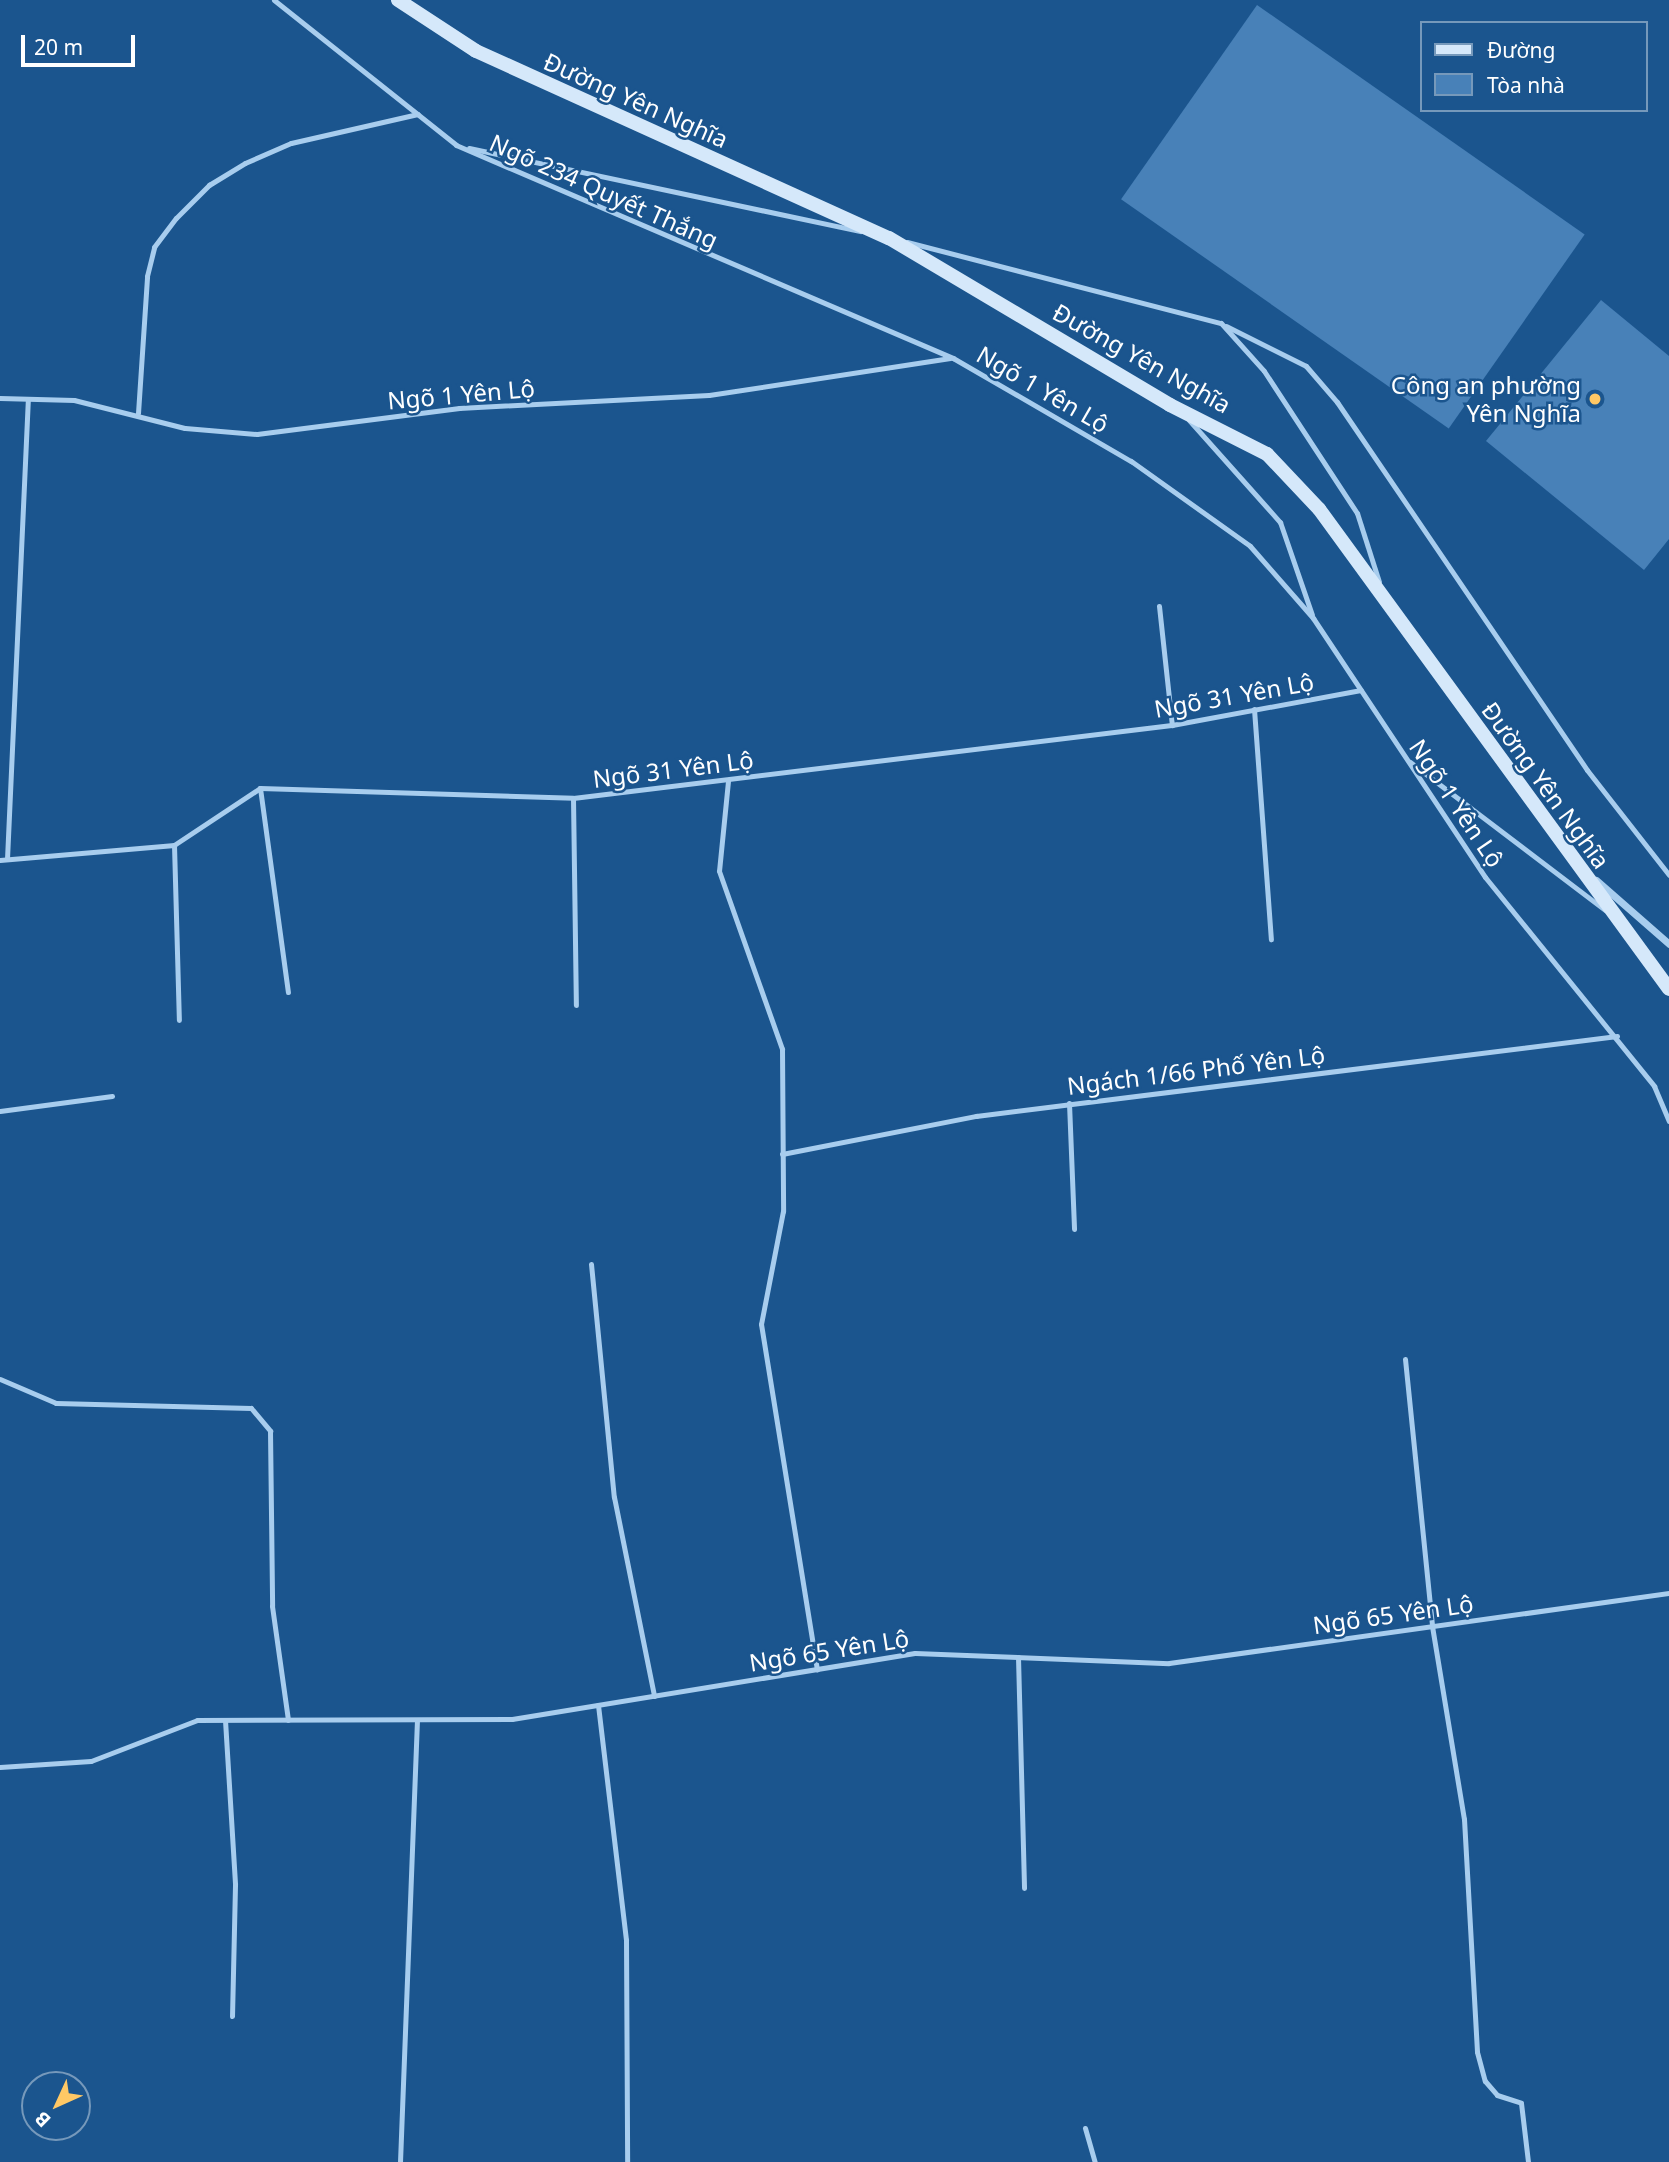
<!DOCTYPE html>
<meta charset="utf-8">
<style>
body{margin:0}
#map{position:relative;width:1669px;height:2162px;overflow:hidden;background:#1b558e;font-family:"Noto Sans",sans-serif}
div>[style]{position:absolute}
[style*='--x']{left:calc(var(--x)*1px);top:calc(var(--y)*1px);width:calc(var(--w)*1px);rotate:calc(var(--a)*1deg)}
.building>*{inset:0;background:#4881b8;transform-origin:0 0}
.service>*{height:5px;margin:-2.5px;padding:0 2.5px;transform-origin:2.5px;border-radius:2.5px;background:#a8cdee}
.minor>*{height:7px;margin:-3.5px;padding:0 3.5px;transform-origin:3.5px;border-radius:3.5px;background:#a8cdee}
.secondary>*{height:14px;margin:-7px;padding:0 7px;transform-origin:7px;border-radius:7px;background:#d5e8fa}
.dots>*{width:19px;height:19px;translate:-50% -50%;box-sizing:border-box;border:4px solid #1b558e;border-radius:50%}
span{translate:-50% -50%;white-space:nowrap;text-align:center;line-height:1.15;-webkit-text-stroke:5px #1b558e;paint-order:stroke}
.street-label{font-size:24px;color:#fff}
.poi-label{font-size:24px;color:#fff}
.right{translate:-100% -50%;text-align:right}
.legend{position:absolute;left:1420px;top:21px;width:228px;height:91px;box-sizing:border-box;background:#1b558e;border:2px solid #7699bb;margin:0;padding:9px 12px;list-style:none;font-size:21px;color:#fff}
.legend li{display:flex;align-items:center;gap:14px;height:35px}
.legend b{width:35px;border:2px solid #7699bb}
.north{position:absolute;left:21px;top:2071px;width:70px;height:70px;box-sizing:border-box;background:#1b558e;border:2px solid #7699bb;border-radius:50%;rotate:225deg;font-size:19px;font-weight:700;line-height:28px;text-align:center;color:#fff}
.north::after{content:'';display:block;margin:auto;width:24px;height:32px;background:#ffc865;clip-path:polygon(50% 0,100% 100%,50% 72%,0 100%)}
.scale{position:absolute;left:21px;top:35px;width:114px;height:32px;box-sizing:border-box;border:4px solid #fff;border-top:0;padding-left:9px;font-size:21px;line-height:24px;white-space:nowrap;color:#fff;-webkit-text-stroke:5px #1b558e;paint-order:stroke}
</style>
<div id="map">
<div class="building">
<div style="left:1257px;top:5px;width:400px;height:237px;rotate:35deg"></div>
<div style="clip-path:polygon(1601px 300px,1669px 356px,1669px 539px,1644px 570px,1486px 441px)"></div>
</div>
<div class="service">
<div style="--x:274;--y:0;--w:233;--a:38.5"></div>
<div style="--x:456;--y:145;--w:541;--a:23.2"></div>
<div style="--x:953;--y:358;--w:206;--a:30.1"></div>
<div style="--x:1131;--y:461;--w:146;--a:35.5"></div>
<div style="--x:1250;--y:546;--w:96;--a:48.8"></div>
<div style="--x:1313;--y:618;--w:311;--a:56.4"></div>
<div style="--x:1485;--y:877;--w:269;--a:51"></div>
<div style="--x:1654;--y:1086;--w:38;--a:67"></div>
<div style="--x:469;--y:148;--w:400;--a:12"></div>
<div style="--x:907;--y:242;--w:324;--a:14.5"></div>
<div style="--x:1221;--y:323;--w:64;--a:48.1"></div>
<div style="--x:1264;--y:371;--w:170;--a:56.8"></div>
<div style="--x:1357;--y:513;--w:72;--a:72.3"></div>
<div style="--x:1226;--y:326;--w:89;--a:26.6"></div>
<div style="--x:1306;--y:366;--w:48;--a:49.3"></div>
<div style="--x:1337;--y:402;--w:445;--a:55.8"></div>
<div style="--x:1587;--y:770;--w:133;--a:52"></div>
<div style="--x:0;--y:398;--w:74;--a:1.5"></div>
<div style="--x:74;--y:400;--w:114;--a:14.2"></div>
<div style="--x:185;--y:428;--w:72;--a:4.8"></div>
<div style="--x:257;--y:434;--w:204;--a:-7.3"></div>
<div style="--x:459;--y:408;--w:250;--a:-3"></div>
<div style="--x:709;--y:395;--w:244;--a:-8.7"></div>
<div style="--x:138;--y:413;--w:137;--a:-86.2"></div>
<div style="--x:147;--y:276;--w:30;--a:-76"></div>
<div style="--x:154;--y:247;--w:36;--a:-53"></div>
<div style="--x:176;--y:218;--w:47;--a:-45"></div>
<div style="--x:209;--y:185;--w:42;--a:-31.4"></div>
<div style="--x:245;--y:163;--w:50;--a:-23.5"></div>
<div style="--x:291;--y:143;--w:130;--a:-12.9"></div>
<div style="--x:1189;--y:420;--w:137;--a:48.3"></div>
<div style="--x:1280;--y:522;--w:98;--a:71"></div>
<div style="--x:1159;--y:606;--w:120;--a:83.8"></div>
<div style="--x:1254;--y:709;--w:231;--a:85.8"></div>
<div style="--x:1410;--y:762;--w:245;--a:37.2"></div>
<div style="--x:728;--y:781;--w:90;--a:95.7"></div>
<div style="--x:719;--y:871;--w:189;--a:70.5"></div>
<div style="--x:782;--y:1049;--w:162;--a:89.6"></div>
<div style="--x:783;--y:1211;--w:115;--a:101"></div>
<div style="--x:761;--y:1324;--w:350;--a:80.8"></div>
<div style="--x:260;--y:788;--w:206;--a:82.2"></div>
<div style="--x:573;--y:798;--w:207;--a:89.2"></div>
<div style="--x:174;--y:845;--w:175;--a:88.4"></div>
<div style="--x:7;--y:859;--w:460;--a:-87.4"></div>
<div style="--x:0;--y:860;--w:175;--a:-4.9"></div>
<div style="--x:174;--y:845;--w:103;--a:-33.5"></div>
<div style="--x:260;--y:788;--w:313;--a:1.8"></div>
<div style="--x:573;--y:798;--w:603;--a:-6.95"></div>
<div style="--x:1172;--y:725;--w:192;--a:-10.5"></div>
<div style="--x:1069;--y:1103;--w:126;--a:87.7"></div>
<div style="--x:0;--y:1111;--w:113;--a:-7.6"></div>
<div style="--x:782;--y:1154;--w:198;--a:-11.1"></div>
<div style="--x:976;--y:1116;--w:646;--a:-7.11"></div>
<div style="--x:591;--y:1264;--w:234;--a:84.4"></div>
<div style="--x:614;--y:1497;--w:203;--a:78.6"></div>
<div style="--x:1405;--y:1359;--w:268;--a:84.2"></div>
<div style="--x:1432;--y:1626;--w:196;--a:80.6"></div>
<div style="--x:1464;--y:1819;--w:233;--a:86.8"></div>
<div style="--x:1477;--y:2052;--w:30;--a:75"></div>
<div style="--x:1485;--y:2081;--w:18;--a:49"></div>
<div style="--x:1497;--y:2095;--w:25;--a:18"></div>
<div style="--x:1521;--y:2103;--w:59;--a:83.2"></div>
<div style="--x:0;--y:1379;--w:61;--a:23.2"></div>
<div style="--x:56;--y:1403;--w:195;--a:1.5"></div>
<div style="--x:251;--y:1408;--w:30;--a:50"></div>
<div style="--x:270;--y:1431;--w:175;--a:89.3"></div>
<div style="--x:272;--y:1606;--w:115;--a:82"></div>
<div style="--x:1018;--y:1657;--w:231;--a:88.5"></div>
<div style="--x:598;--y:1705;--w:237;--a:83.2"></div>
<div style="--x:626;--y:1940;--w:222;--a:89.7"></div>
<div style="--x:225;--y:1720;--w:165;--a:86.5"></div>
<div style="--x:235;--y:1885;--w:131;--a:91.3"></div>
<div style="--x:0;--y:1767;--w:91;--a:-3.8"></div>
<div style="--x:91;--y:1761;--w:114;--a:-21.1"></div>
<div style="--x:197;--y:1720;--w:315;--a:-0.2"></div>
<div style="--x:512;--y:1719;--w:408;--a:-9.3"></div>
<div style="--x:915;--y:1653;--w:254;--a:2.3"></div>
<div style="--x:1169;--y:1663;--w:505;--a:-7.97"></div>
<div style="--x:1085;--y:2128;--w:35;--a:74"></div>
<div style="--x:400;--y:2162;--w:442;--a:-87.8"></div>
</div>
<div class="minor">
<div style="--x:1596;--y:880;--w:97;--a:41.2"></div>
</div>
<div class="secondary">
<div style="--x:398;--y:0;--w:93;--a:33.2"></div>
<div style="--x:476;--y:51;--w:453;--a:24.4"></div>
<div style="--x:889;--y:238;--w:327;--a:30.7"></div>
<div style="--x:1170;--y:405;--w:109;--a:26.8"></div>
<div style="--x:1267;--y:454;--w:76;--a:46.6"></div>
<div style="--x:1319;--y:509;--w:594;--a:53.9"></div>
</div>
<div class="dots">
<div style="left:1595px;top:399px;background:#ffc865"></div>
</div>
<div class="street-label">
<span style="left:636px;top:100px;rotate:24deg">Đường Yên Nghĩa</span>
<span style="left:604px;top:191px;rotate:24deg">Ngõ 234 Quyết Thắng</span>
<span style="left:1142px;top:358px;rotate:29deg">Đường Yên Nghĩa</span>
<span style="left:1043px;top:389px;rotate:30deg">Ngõ 1 Yên Lộ</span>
<span style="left:461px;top:394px;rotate:-5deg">Ngõ 1 Yên Lộ</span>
<span style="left:1234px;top:695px;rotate:-10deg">Ngõ 31 Yên Lộ</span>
<span style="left:673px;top:769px;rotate:-7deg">Ngõ 31 Yên Lộ</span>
<span style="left:1546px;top:785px;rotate:54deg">Đường Yên Nghĩa</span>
<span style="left:1457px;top:803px;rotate:56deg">Ngõ 1 Yên Lộ</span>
<span style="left:1196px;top:1070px;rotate:-7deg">Ngách 1/66 Phố Yên Lộ</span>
<span style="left:1393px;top:1614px;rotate:-8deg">Ngõ 65 Yên Lộ</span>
<span style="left:829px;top:1650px;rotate:-9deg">Ngõ 65 Yên Lộ</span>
</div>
<div class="poi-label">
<span class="right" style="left:1581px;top:399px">Công an phường<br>Yên Nghĩa</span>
</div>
<ul class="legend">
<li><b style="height:9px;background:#d5e8fa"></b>Đường</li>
<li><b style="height:19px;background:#4881b8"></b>Tòa nhà</li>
</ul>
<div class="north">B</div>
<div class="scale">20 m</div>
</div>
